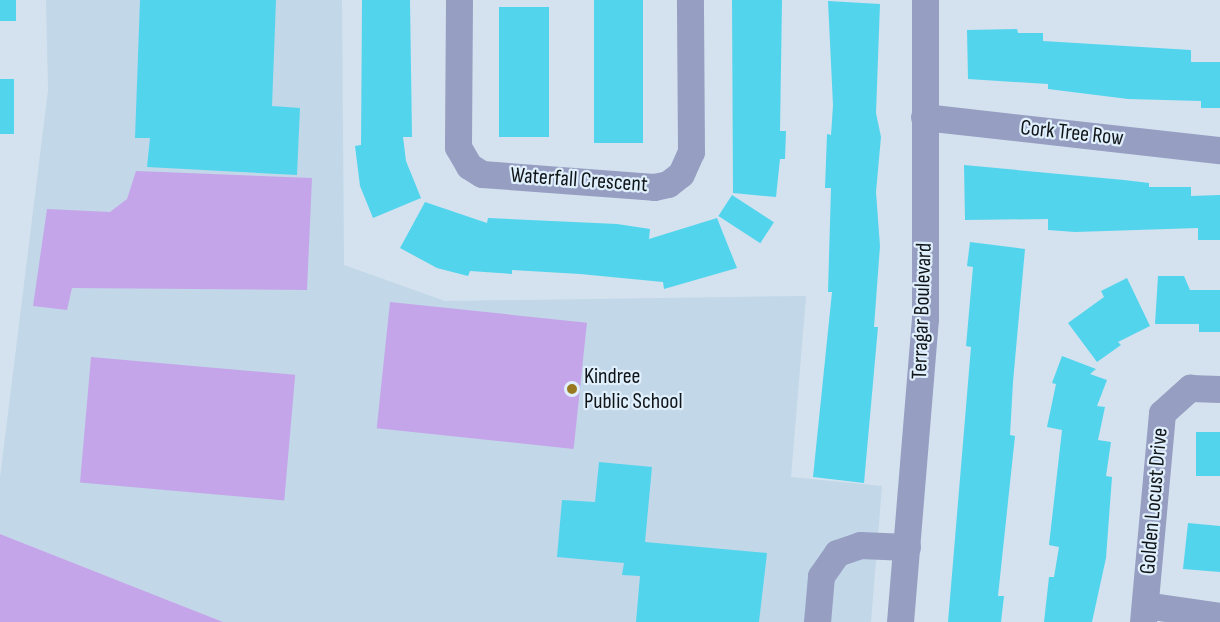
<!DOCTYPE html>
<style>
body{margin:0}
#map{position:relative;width:1220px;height:622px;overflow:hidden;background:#d3e2ee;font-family:"Sofia Sans Condensed",sans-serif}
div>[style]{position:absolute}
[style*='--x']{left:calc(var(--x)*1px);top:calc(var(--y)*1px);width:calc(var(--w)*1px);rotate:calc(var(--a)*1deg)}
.built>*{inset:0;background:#c2d7e8}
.green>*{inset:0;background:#c5a5e9;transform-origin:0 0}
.building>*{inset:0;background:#53d4ed;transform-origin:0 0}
.minor>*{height:27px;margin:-13.5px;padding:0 13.5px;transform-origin:13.5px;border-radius:13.5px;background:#969ec2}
.dots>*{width:16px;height:16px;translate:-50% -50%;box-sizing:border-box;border:3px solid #e0effc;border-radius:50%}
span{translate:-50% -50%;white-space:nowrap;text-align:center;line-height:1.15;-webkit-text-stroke:4.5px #e0effc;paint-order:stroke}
.street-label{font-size:22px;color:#101519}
.poi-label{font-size:22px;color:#101519}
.left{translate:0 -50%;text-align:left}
</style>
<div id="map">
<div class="built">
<div style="clip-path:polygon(46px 0,342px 0,344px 265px,445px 301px,806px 296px,791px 477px,882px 486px,871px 622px,223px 622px,0 534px,0 478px,48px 90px)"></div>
</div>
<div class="green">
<div style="clip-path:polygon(136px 171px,312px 178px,307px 290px,72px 288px,67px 310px,33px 306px,47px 209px,110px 212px,127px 199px)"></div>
<div style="left:390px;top:302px;width:198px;height:127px;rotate:6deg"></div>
<div style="left:91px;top:357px;width:205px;height:126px;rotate:5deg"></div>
<div style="clip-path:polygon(0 534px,223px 622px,0 622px)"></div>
</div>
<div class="building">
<div style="left:0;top:0;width:16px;height:21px"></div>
<div style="clip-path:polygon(140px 0,276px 0,272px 106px,300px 108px,297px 175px,147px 167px,150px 138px,135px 138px)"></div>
<div style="clip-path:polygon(362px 0,410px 0,412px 137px,403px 137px,406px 161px,421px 198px,373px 218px,360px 186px,355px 146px,361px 145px)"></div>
<div style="left:594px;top:0;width:49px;height:143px"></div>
<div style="clip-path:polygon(732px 0,782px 0,780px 131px,786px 131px,785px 159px,780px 159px,776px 197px,733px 193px)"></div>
<div style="clip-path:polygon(828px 1px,880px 4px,876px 113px,881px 137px,876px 192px,880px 246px,874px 327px,878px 327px,864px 483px,813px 477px,832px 292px,828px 292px,831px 188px,825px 188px,827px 134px,831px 135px,833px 105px)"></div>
<div style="left:499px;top:7px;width:50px;height:130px"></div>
<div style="clip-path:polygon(1017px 29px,1018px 33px,1043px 33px,1043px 41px,1191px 50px,1191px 62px,1220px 62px,1220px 108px,1201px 108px,1201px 101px,1128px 99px,1048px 89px,1048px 84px,968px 79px,967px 30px)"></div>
<div style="left:0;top:79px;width:14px;height:55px"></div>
<div style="clip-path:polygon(964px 165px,1124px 180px,1149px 183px,1149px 187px,1191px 187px,1191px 196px,1220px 195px,1220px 240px,1198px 240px,1198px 228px,1075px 232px,1048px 230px,1048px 219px,965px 220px)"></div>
<div style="left:732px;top:195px;width:50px;height:25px;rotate:33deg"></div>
<div style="clip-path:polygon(425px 202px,487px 223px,488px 218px,617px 224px,650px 229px,649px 239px,717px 218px,737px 268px,664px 289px,663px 282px,580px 274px,512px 270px,512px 274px,470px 271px,468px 276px,437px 268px,400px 248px)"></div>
<div style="clip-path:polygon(970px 242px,1025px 249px,1013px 382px,1010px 435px,1015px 436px,998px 596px,1004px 596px,1001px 622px,948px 622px,971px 347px,966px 346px,973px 267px,967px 266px)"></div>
<div style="clip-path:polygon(1158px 276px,1184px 276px,1190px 290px,1220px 290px,1220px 332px,1199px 332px,1199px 324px,1155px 324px)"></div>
<div style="clip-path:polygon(1127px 278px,1150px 326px,1118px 342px,1121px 345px,1097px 362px,1068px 323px,1104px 297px,1101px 291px)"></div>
<div style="clip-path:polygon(1062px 356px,1096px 369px,1090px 374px,1107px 380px,1097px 406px,1105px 407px,1098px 440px,1111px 442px,1106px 476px,1112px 477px,1106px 558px,1092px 622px,1044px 622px,1049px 577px,1054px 577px,1059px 547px,1049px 545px,1062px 430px,1047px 427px,1056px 384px,1052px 383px)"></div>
<div style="left:1196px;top:432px;width:24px;height:44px"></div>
<div style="clip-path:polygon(599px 462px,652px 467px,645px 542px,767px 553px,759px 622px,636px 622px,640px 576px,622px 575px,624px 563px,557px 557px,562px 500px,595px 502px)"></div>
<div style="clip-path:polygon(1188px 523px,1220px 526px,1220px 572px,1183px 569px)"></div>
</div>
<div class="minor">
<div style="--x:459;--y:0;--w:147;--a:90.4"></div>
<div style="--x:458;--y:147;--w:22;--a:60"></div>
<div style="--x:469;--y:166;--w:15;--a:32"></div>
<div style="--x:482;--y:174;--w:172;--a:4.3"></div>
<div style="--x:654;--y:187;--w:14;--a:-12"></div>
<div style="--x:668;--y:184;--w:16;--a:-38"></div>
<div style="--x:681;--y:174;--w:24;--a:-66"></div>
<div style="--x:691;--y:152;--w:152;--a:-90.4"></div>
<div style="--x:924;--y:117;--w:298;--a:6.4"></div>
<div style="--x:1145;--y:605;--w:76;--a:8.3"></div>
<div style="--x:817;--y:622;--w:46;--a:-85"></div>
<div style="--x:821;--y:576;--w:28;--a:-55"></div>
<div style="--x:837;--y:553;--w:24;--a:-19"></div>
<div style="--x:860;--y:545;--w:47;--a:2.4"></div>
<div style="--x:900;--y:622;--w:304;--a:-85.3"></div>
<div style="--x:925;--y:319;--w:319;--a:-90"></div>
<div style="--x:1143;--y:622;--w:210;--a:-84.8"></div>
<div style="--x:1162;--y:413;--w:38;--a:-42"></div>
<div style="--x:1190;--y:388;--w:30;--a:2"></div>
</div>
<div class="dots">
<div style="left:572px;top:389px;background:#987922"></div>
</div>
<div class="street-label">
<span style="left:1072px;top:133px;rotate:6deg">Cork Tree Row</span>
<span style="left:579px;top:180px;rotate:4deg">Waterfall Crescent</span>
<span style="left:922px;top:311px;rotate:-88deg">Terragar Boulevard</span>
<span style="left:1154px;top:501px;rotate:-85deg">Golden Locust Drive</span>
</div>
<div class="poi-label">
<span class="left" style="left:584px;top:389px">Kindree<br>Public School</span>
</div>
</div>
